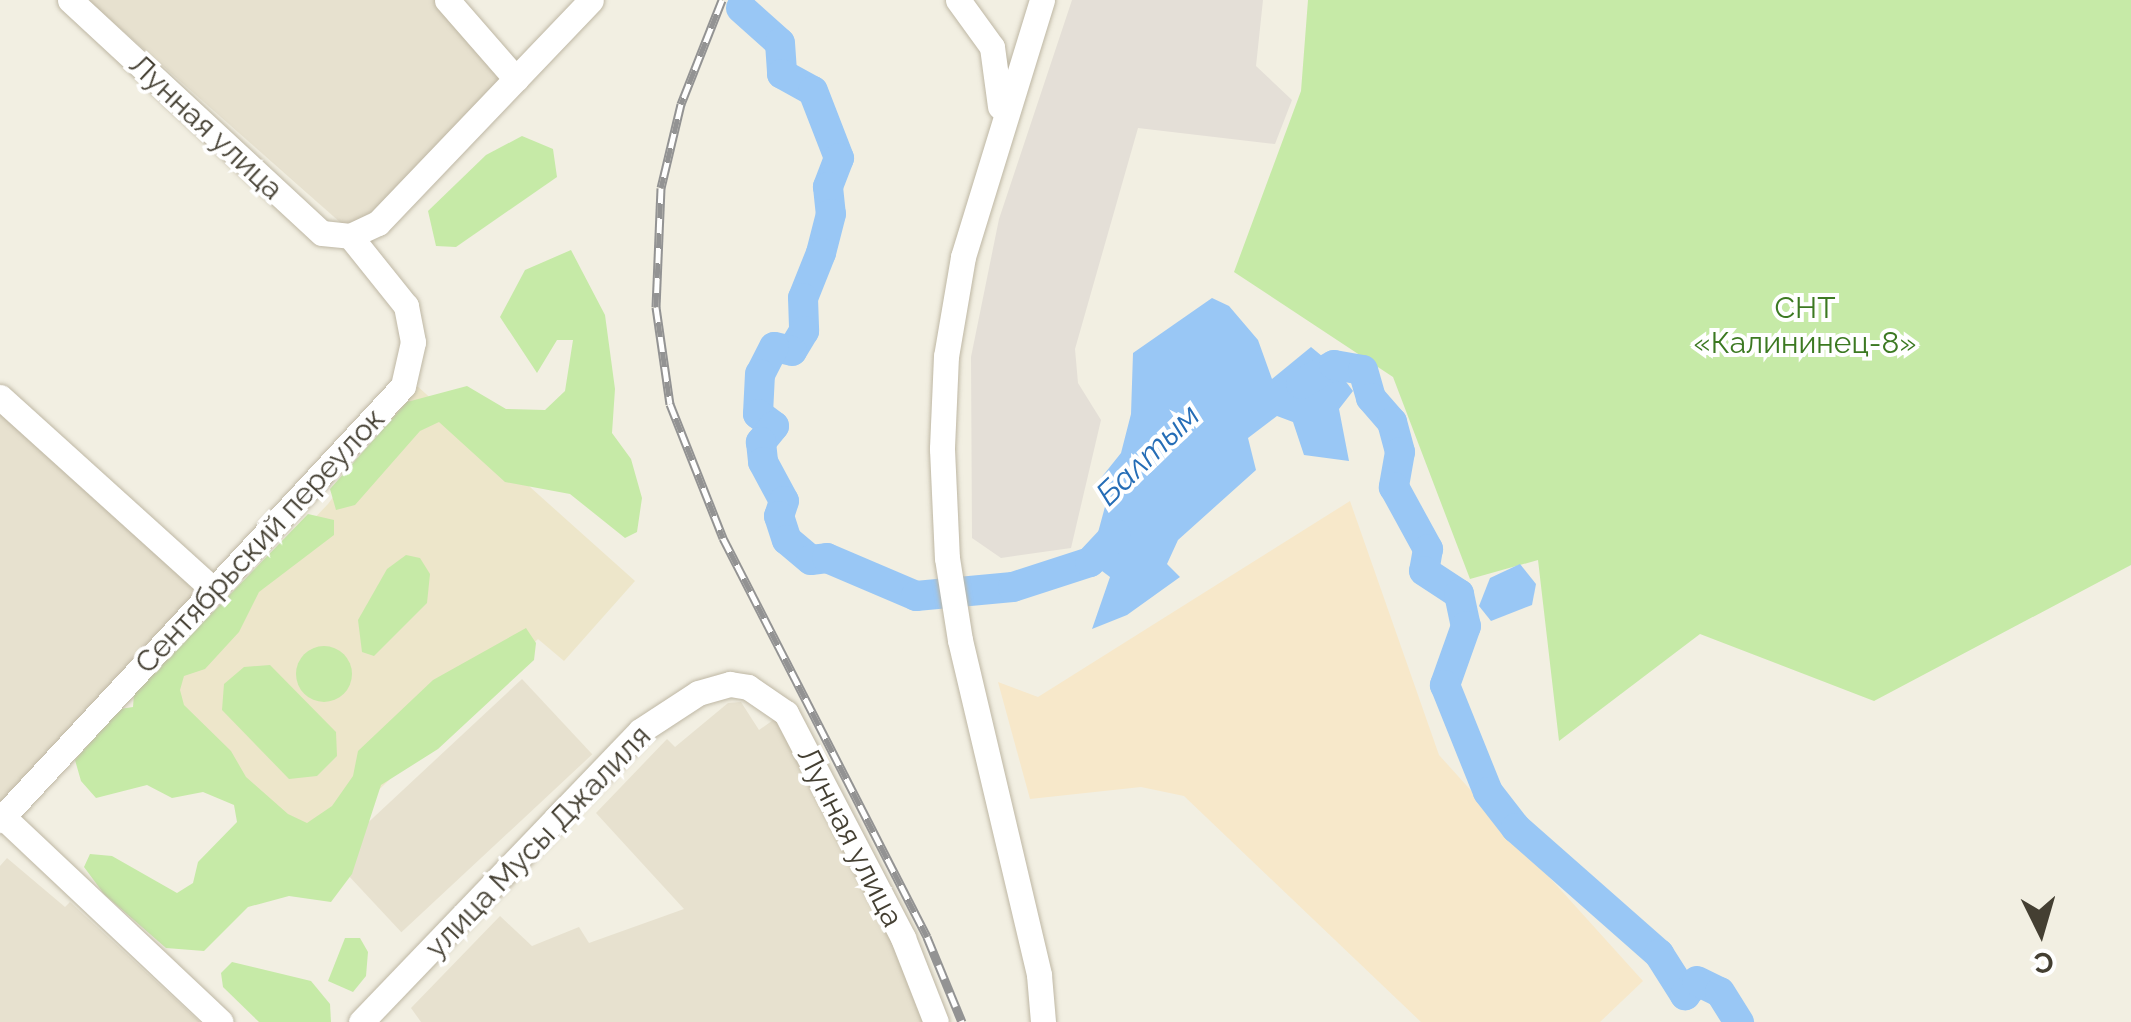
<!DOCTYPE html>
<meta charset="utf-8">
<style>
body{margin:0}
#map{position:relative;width:2131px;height:1022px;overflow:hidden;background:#f2efe2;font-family:Raleway,sans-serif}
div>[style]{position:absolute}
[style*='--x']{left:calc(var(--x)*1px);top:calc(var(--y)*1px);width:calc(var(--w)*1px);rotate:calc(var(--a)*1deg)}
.residential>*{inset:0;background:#e7e1cf;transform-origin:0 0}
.commercial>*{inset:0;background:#f7e8ca}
.industrial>*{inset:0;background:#e4dfd7}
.education>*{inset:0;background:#ede6ca}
.green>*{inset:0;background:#c6eaa7}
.round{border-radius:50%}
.water>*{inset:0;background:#99c7f5}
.river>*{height:30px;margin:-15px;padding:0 15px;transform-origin:15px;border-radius:15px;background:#99c7f5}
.roads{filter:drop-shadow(0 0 2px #beb7a4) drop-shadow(0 0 2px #beb7a4)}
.minor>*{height:25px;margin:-12.5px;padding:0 12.5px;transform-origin:12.5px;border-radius:12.5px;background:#fff}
.rail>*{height:9px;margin-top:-4.5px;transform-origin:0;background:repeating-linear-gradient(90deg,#fff 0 15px,#939393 0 30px);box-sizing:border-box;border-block:2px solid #939393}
span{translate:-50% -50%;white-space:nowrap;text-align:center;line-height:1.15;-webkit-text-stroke:8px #fff;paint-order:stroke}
.street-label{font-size:30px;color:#443f32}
.park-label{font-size:30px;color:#3c7922}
.water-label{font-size:32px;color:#256db6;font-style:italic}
.north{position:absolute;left:1991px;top:882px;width:100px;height:100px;-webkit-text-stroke:8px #fff;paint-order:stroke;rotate:175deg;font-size:28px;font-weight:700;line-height:40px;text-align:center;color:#443f32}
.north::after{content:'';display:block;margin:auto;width:35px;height:45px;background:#443f32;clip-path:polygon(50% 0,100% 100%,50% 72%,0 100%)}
</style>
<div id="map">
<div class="residential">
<div style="clip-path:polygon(88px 0,440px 0,506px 75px,370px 220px,350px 231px)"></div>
<div style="clip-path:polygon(0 408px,204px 593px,0 802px)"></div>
<div style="left:522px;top:679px;width:103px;height:261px;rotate:47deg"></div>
<div style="clip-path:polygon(741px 702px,759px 730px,776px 718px,876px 905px,874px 915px,882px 932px,891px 934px,926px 1022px,421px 1022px,411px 1008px,500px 916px,532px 946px,579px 927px,589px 943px,684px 909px,596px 813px,667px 739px,675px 747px,728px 703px)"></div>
<div style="clip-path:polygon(7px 858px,65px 907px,70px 902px,200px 1022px,0 1022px,0 866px)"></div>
</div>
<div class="commercial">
<div style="clip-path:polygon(1350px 501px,1439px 755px,1643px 981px,1600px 1022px,1421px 1022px,1184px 796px,1141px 787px,1030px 799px,998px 682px,1038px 697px)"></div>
</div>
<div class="industrial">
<div style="clip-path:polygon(1072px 0,1263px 0,1256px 66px,1292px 100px,1275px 144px,1138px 128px,1075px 349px,1078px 383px,1101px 420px,1071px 548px,1001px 558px,972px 538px,971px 357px,999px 219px)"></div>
</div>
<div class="education">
<div style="clip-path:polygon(416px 385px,635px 581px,564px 661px,538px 639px,310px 855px,143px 698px,328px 504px)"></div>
</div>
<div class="green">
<div style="clip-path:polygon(1308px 0,2131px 0,2131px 565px,1874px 701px,1700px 634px,1559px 741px,1538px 560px,1470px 579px,1393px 377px,1234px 272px,1301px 91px)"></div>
<div style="clip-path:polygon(522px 136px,553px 149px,557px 177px,456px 247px,436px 246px,428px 211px,486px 155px)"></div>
<div style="clip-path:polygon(571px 250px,605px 315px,615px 389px,612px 433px,631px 459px,642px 498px,637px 532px,625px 538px,570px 494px,505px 482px,439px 422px,420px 431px,355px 505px,336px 510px,330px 489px,407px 402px,467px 386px,506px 409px,545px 410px,565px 391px,573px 340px,557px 340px,537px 373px,500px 317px,525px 270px)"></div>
<div style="clip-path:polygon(308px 514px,334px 520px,334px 535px,259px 592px,239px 632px,205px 669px,184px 676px,180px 690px,184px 705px,231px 751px,246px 777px,288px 814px,307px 823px,332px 806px,353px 776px,358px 751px,433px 680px,526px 628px,536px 643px,534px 660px,438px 749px,381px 785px,352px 874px,331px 902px,289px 896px,248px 907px,204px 951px,166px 948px,104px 894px,84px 867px,90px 854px,112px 856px,177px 893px,193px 883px,198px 862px,237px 822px,234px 805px,203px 792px,172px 798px,147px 785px,96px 798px,81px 781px,75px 760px,120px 709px,133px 707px,134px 694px)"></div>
<div style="clip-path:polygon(406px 555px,420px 558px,430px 574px,427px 603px,374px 656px,362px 652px,358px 620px,387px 569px)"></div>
<div class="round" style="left:296px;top:646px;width:56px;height:56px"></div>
<div style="clip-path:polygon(270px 665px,336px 732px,337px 756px,317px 776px,289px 779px,222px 710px,224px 684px,244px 667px)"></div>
<div style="clip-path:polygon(345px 938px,360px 938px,368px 952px,366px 976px,353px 992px,328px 981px)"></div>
<div style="clip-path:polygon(232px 962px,311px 981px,330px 1004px,331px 1022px,259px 1022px,223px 987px,221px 973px)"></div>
</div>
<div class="water">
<div style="clip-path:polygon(1212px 298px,1229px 306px,1258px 340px,1272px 379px,1311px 347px,1334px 366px,1353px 391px,1339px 409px,1349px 461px,1304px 455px,1293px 422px,1277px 416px,1248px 438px,1256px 470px,1178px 540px,1167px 564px,1180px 577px,1127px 615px,1092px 629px,1110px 577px,1090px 562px,1106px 503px,1101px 478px,1121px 453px,1131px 414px,1133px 353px)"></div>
<div style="clip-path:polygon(1520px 564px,1536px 584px,1532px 605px,1491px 621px,1479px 606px,1490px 578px)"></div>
</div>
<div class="river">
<div style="--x:741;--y:8;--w:52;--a:41.9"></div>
<div style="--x:780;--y:43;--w:31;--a:86"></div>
<div style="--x:782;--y:74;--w:35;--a:29"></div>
<div style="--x:813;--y:91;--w:72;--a:68.8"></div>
<div style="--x:839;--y:158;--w:31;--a:111"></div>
<div style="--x:828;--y:187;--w:27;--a:84"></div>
<div style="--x:831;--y:214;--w:40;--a:104.4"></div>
<div style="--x:821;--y:253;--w:48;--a:111.8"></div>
<div style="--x:803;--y:298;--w:33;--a:88"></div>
<div style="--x:804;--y:331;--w:23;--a:121"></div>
<div style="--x:792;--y:351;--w:18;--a:-167"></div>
<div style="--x:774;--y:347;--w:30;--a:117"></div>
<div style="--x:760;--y:374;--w:40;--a:92.9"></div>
<div style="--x:758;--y:414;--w:20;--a:37"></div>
<div style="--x:774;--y:426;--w:21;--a:129"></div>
<div style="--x:761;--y:442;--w:20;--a:84"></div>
<div style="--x:763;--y:462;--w:44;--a:61.7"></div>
<div style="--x:784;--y:501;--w:16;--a:108"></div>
<div style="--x:779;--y:516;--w:25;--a:72"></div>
<div style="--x:787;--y:540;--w:31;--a:40"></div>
<div style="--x:811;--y:560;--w:16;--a:-7"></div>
<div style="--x:827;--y:558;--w:97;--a:23.1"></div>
<div style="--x:916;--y:596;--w:97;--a:-5.3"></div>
<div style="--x:1013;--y:587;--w:81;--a:-18"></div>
<div style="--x:1090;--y:562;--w:38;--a:-47"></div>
<div style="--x:1301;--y:384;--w:38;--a:-30"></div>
<div style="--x:1334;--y:365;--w:29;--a:10"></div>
<div style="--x:1363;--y:370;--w:29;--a:74"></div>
<div style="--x:1371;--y:398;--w:32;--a:49"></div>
<div style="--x:1392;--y:422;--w:31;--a:75"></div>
<div style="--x:1400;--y:452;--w:36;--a:100"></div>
<div style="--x:1394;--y:487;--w:71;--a:61.3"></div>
<div style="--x:1428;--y:549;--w:22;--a:100"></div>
<div style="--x:1424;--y:571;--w:42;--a:33.3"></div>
<div style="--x:1459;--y:594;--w:33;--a:78"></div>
<div style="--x:1466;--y:626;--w:63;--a:109.6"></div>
<div style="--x:1445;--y:685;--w:115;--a:68.1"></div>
<div style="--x:1488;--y:792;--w:46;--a:52.1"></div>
<div style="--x:1516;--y:828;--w:191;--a:41.4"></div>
<div style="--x:1659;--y:954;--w:49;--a:57.6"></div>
<div style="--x:1685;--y:995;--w:18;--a:-49"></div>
<div style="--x:1697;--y:981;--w:25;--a:26"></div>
<div style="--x:1720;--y:992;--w:36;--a:58"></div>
</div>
<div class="roads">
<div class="minor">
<div style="--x:70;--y:0;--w:343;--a:42.8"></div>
<div style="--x:322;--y:233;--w:28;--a:6"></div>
<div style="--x:447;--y:0;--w:105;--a:48.9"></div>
<div style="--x:958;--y:0;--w:58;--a:54.1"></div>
<div style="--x:992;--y:47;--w:60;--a:82.3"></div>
<div style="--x:1042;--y:0;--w:269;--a:107.1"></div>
<div style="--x:963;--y:257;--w:100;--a:99.7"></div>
<div style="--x:946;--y:356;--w:93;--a:92.5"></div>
<div style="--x:942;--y:449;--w:109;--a:87.4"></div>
<div style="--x:947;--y:558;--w:83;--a:81"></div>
<div style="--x:960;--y:640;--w:344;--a:76.7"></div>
<div style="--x:1039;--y:975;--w:47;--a:85.1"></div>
<div style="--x:350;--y:236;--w:31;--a:-25"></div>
<div style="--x:378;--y:223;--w:308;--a:-46.3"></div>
<div style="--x:0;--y:397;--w:290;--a:42.1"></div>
<div style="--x:0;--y:814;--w:303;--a:43.3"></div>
<div style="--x:0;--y:820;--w:592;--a:-47.12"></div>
<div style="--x:403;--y:386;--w:45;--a:-77.2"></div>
<div style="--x:413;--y:342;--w:37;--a:-101"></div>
<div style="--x:406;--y:306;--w:90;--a:-128.7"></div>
<div style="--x:361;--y:1022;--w:403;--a:-46.2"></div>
<div style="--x:640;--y:731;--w:69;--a:-33.2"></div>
<div style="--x:698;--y:693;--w:33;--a:-16"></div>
<div style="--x:730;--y:684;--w:18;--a:9"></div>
<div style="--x:748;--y:687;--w:46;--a:34.4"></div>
<div style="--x:786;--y:713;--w:254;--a:62.5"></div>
<div style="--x:903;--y:938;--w:90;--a:68.6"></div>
</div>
</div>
<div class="rail">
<div style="--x:722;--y:0;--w:112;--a:111.5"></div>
<div style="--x:681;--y:104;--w:86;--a:103.4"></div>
<div style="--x:661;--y:188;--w:119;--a:92.4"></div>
<div style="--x:656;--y:307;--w:98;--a:81.8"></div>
<div style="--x:670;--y:404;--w:144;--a:68.4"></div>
<div style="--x:723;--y:538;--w:448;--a:62.9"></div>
<div style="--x:927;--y:937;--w:92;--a:67.6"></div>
</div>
<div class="street-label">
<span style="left:206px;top:127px;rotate:43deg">Лунная улица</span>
<span style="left:260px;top:541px;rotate:-47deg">Сентябрьский переулок</span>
<span style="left:850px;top:837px;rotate:63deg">Лунная улица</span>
<span style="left:538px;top:842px;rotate:-46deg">улица Мусы Джалиля</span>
</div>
<div class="park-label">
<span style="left:1805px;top:325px">СНТ<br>«Калининец-8»</span>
</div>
<div class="water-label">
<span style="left:1148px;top:455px;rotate:-44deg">Балтым</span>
</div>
<div class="north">С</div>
</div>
